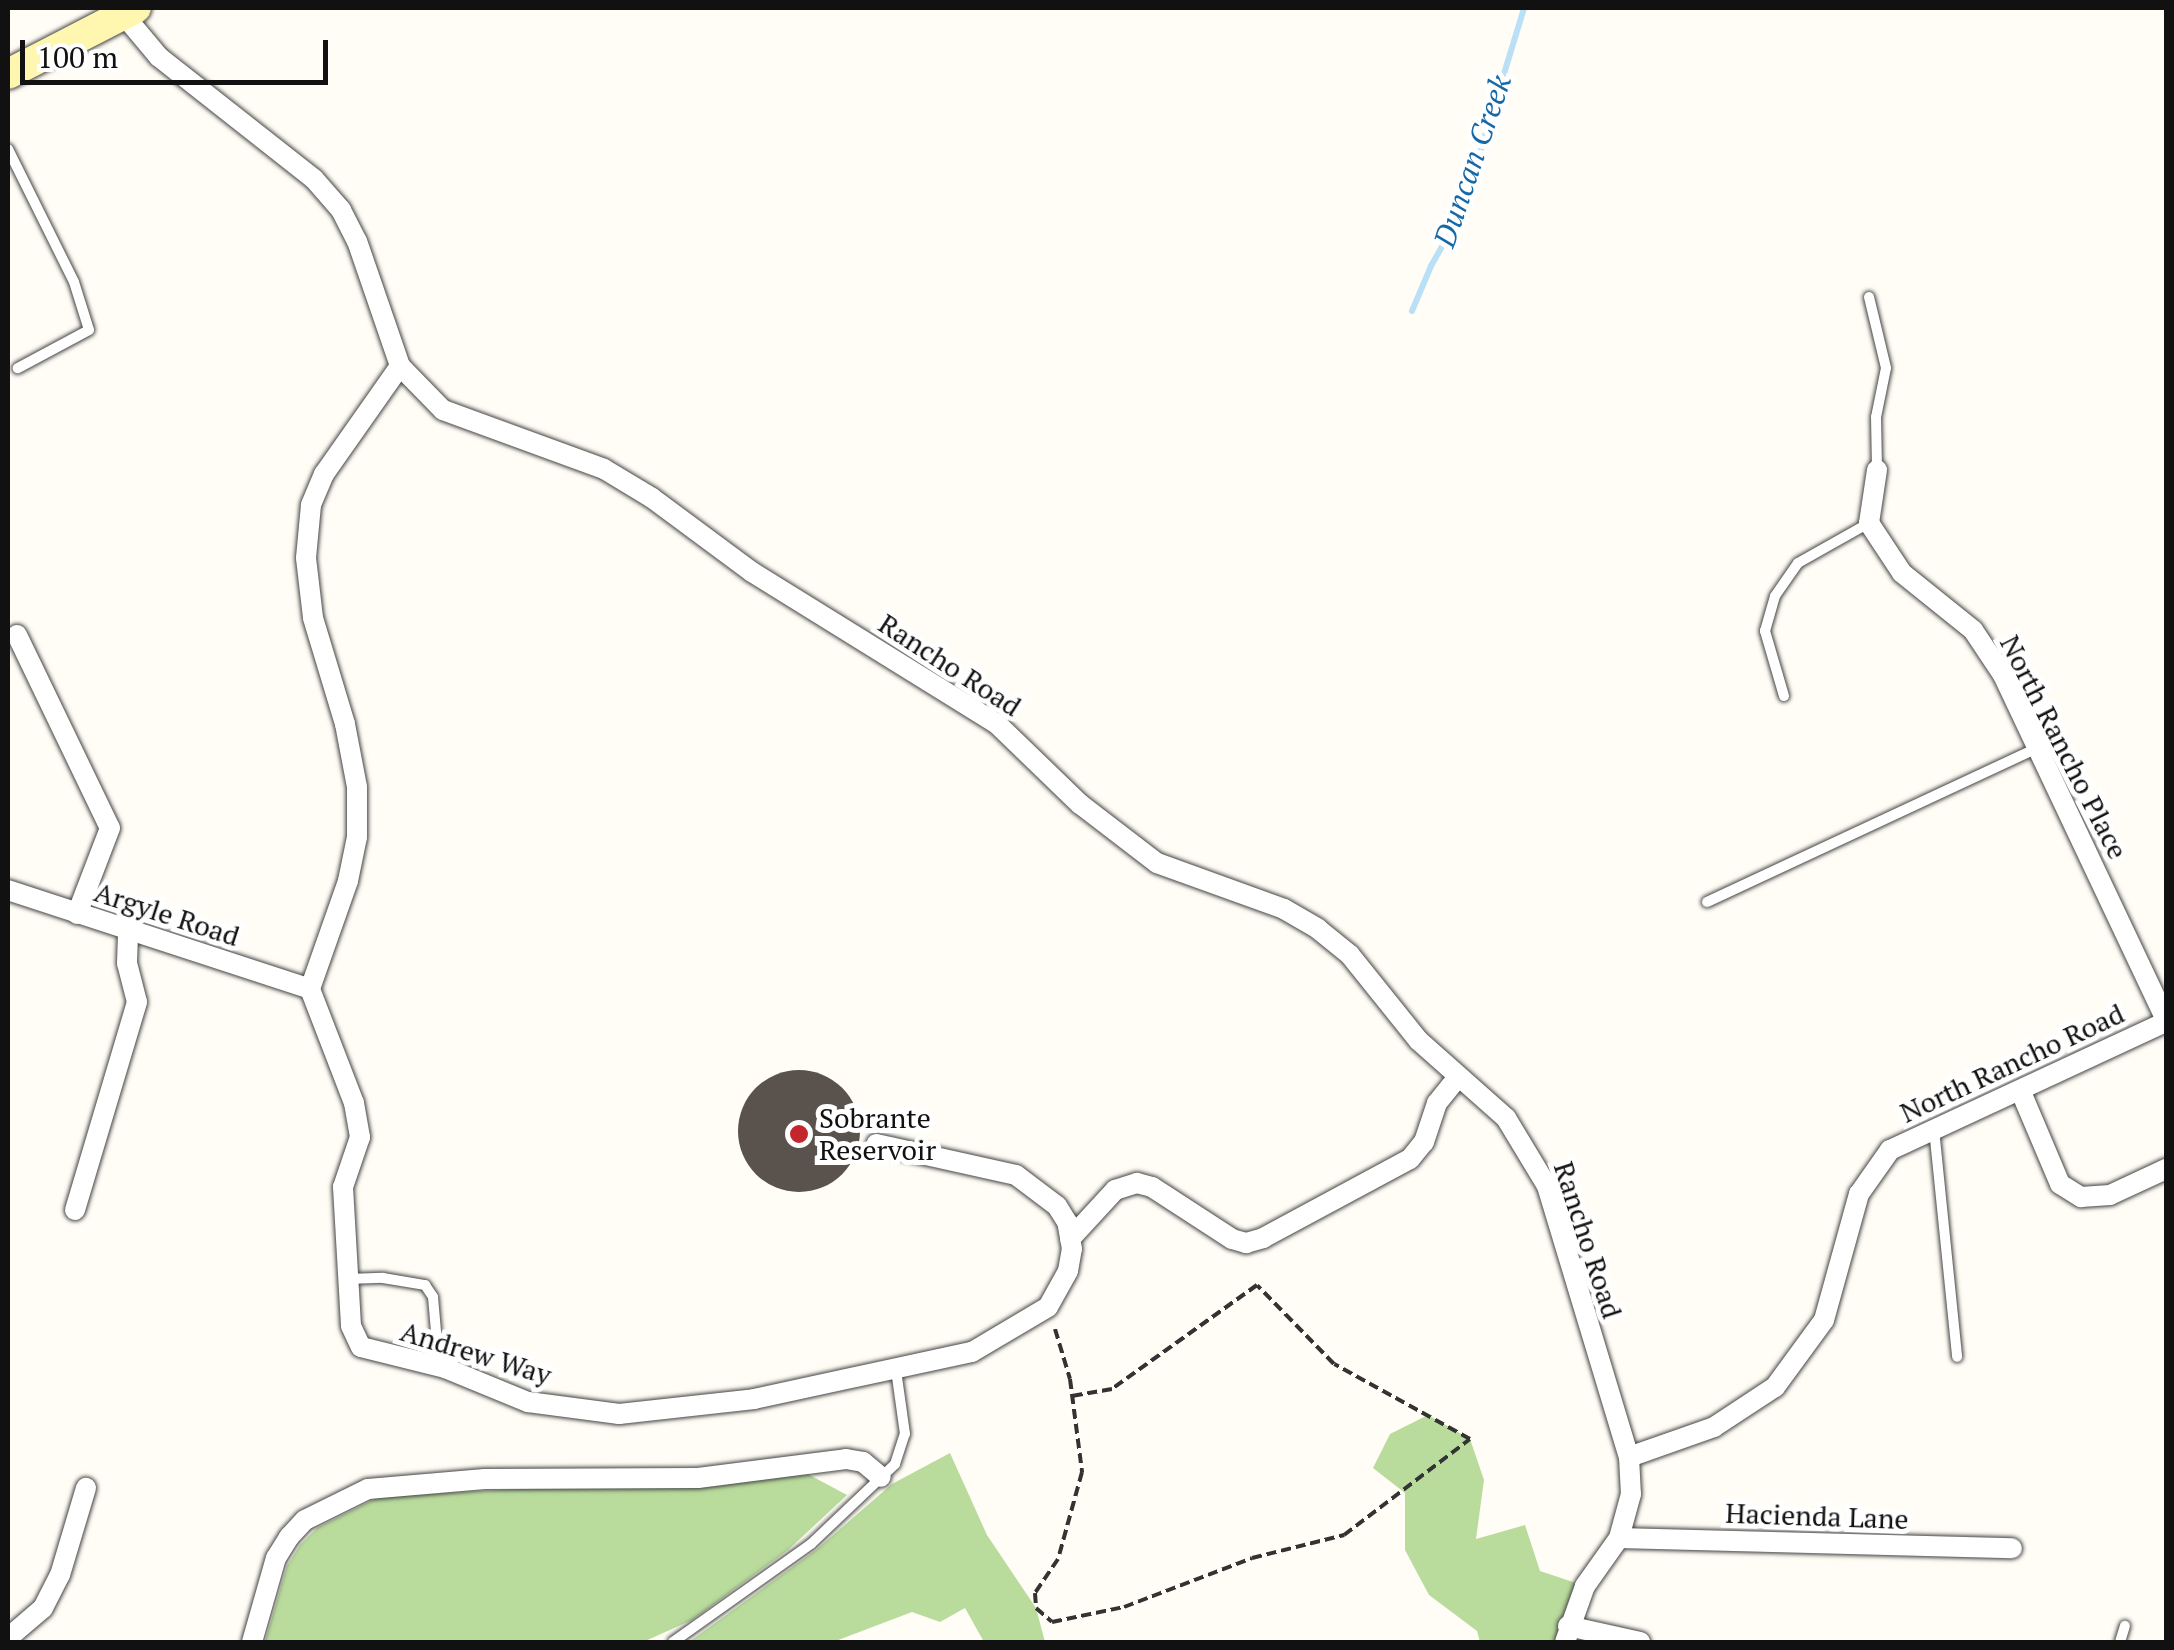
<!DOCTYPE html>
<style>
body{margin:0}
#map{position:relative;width:2174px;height:1650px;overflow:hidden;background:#fffdf5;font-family:"PT Serif",serif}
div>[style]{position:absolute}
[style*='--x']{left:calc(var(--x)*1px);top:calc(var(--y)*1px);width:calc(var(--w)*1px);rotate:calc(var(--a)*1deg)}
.forest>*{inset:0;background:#b9dc9c}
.stream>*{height:6px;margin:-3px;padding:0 3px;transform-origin:3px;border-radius:3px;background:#b9e0f7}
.building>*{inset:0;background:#5a524d}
.round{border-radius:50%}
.path>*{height:4px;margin-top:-2px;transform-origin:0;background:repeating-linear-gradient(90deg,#333 0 10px,transparent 0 15px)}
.roads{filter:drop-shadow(0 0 2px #444) drop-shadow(0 0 2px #444)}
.lane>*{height:10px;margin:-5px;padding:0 5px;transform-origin:5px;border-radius:5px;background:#fff}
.street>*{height:20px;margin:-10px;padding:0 10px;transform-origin:10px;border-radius:10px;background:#fff}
.secondary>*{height:30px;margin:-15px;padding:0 15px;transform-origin:15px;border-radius:15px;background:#fff6b0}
.dots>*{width:28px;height:28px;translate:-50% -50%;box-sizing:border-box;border:5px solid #fff;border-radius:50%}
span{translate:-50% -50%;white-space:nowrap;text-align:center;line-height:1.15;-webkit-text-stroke:10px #fff;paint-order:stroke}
.street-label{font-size:28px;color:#111}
.poi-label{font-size:28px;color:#111}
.left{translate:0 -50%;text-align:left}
.water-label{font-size:30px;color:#1768a6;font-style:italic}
.frame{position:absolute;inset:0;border:10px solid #111;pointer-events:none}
.scale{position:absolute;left:20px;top:40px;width:308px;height:45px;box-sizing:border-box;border:5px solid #111;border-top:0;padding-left:12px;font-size:30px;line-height:35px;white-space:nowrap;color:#111;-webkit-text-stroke:8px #fff;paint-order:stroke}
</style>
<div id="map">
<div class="forest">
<div style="clip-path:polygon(1428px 1415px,1470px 1439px,1484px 1480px,1476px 1539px,1525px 1525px,1540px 1571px,1585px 1586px,1565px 1642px,1480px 1642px,1477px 1631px,1429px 1595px,1405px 1550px,1405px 1493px,1373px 1468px,1390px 1434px)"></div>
<div style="clip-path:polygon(950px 1453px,987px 1535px,1036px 1608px,1045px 1642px,984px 1642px,965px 1608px,940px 1622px,912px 1612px,833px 1642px,689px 1642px,816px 1550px,892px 1484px)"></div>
<div style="clip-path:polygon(804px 1472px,847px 1495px,788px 1550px,692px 1620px,643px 1642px,265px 1642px,287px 1566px,300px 1545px,317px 1528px,379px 1497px)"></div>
</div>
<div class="stream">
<div style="--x:1412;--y:311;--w:49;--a:-67.1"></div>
<div style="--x:1431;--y:266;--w:63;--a:-60.6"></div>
<div style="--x:1462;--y:211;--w:212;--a:-73"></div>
</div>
<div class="building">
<div class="round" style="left:738px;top:1070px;width:122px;height:122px"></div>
</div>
<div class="path">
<div style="--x:1055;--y:1329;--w:52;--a:73.3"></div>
<div style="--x:1070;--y:1379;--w:94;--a:82.6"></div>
<div style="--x:1082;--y:1472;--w:90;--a:105.4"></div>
<div style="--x:1058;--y:1559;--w:41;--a:124.1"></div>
<div style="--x:1035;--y:1593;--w:15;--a:86"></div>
<div style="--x:1036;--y:1608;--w:21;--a:41"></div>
<div style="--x:1052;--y:1622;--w:74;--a:-11.8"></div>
<div style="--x:1124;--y:1607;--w:137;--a:-20.9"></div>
<div style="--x:1252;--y:1558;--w:95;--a:-14"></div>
<div style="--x:1344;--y:1535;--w:158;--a:-37.3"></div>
<div style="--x:1470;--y:1439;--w:155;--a:-151.1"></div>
<div style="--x:1334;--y:1364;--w:110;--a:-134.3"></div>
<div style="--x:1257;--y:1285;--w:178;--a:144.4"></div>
<div style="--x:1112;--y:1389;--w:41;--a:170.1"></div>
</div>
<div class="roads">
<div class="lane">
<div style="--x:8;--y:149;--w:148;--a:63.6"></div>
<div style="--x:74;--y:282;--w:50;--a:72.6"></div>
<div style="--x:89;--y:330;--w:81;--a:151.8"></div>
<div style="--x:1869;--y:297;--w:73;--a:76.5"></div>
<div style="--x:1886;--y:368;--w:50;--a:101.5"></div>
<div style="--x:1876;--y:417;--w:53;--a:88.9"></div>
<div style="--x:1784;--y:696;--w:68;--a:-106.3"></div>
<div style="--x:1765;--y:631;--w:36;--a:-74"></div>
<div style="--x:1775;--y:596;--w:40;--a:-55.1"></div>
<div style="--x:1798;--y:563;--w:81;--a:-29.4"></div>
<div style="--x:1707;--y:902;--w:365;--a:-25"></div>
<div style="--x:1934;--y:1129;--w:229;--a:84.2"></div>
<div style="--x:347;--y:1279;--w:36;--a:-2"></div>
<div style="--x:383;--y:1278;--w:43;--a:9.5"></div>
<div style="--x:425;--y:1285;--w:14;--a:56"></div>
<div style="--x:433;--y:1297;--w:69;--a:85"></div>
<div style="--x:673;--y:1642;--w:169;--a:-35.4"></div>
<div style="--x:811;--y:1544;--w:116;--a:-43.6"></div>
<div style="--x:895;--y:1464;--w:32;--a:-72"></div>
<div style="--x:905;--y:1434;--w:65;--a:-98"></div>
<div style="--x:2120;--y:1642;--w:17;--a:-73"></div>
</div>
<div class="street">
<div style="--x:123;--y:14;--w:56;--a:50.1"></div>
<div style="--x:159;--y:57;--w:197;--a:38.2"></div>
<div style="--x:314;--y:179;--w:41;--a:48.9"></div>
<div style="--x:341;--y:210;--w:35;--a:63"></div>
<div style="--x:357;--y:241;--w:132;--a:71"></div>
<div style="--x:400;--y:366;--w:62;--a:45.7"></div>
<div style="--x:443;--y:410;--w:171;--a:20.1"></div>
<div style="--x:604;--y:469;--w:56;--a:31.1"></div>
<div style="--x:652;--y:498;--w:124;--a:36.5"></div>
<div style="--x:752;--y:572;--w:287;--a:31.8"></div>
<div style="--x:996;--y:723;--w:117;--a:44"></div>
<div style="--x:1080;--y:804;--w:97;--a:37.5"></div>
<div style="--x:1157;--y:863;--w:135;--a:19.9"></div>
<div style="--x:1284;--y:909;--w:39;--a:30"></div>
<div style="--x:1318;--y:929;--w:41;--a:39.1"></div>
<div style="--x:1350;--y:955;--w:109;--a:51.3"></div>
<div style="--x:1418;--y:1040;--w:118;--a:41.6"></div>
<div style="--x:1506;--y:1118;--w:79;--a:58.9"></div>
<div style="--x:1547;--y:1186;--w:283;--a:73.2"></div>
<div style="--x:1629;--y:1457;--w:37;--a:87"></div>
<div style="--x:1631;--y:1494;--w:46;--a:105.3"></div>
<div style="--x:1619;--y:1538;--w:59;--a:125.3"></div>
<div style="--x:1585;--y:1586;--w:59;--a:109.7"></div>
<div style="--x:400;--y:366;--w:132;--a:125.1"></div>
<div style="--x:324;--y:474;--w:34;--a:113"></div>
<div style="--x:311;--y:505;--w:53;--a:95.4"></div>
<div style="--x:306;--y:558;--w:60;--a:83.3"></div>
<div style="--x:313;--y:618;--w:111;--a:73.2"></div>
<div style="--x:345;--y:724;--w:64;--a:79.2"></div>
<div style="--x:357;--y:787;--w:50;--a:90"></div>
<div style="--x:357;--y:837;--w:45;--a:101.6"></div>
<div style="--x:348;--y:881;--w:114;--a:109.4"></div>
<div style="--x:310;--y:989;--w:122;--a:68.9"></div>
<div style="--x:354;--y:1103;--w:35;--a:80"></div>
<div style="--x:360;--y:1137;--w:53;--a:108.8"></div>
<div style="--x:343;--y:1187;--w:139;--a:86.7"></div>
<div style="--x:351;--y:1326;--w:23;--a:65"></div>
<div style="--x:361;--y:1347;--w:87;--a:14"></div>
<div style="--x:445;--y:1368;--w:90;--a:22.3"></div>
<div style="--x:528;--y:1402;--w:92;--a:7.5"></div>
<div style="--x:619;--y:1414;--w:136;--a:-6.3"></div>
<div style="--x:754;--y:1399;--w:223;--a:-12.2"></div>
<div style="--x:972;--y:1352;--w:88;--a:-30.6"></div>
<div style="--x:1048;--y:1307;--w:41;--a:-60.9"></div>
<div style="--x:1068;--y:1271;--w:22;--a:-80"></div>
<div style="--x:1072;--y:1249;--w:27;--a:-100"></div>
<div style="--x:1067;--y:1222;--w:19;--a:-122"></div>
<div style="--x:1057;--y:1206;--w:51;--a:-142.9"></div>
<div style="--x:1016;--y:1175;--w:143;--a:-167.5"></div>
<div style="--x:1877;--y:470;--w:54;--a:98.6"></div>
<div style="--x:1869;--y:523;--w:60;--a:56.6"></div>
<div style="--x:1902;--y:573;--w:91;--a:38.8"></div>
<div style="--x:1973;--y:630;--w:54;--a:56.3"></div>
<div style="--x:2003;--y:675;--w:382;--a:64.7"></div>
<div style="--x:17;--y:635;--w:214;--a:64.3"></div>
<div style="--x:110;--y:828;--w:92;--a:111"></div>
<div style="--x:8;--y:890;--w:318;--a:18.1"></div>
<div style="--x:2021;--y:1092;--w:100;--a:67"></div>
<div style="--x:2060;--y:1184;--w:25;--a:32"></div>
<div style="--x:2081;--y:1197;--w:29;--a:-4"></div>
<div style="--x:2110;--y:1195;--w:62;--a:-24.9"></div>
<div style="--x:75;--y:1210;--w:217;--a:-73.4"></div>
<div style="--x:137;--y:1002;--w:40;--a:-104.4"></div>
<div style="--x:127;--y:963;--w:31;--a:-88"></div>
<div style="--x:1070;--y:1239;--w:67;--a:-47.4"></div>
<div style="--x:1115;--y:1190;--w:23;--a:-18"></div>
<div style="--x:1137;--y:1183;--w:16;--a:15"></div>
<div style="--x:1152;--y:1187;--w:95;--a:33"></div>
<div style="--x:1232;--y:1239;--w:15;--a:16"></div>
<div style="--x:1246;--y:1243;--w:18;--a:-16"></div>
<div style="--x:1263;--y:1238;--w:167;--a:-28.3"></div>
<div style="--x:1410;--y:1159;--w:22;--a:-51"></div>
<div style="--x:1424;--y:1142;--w:41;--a:-71.6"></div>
<div style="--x:1437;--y:1103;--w:32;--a:-51"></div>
<div style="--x:1629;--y:1457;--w:90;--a:-19.4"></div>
<div style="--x:1714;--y:1427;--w:73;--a:-33.3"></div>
<div style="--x:1775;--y:1387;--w:83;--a:-53.8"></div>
<div style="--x:1824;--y:1320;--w:131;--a:-74.5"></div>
<div style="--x:1859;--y:1194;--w:54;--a:-54.8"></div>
<div style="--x:1890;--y:1150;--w:304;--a:-24.9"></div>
<div style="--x:1619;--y:1538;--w:393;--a:1.5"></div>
<div style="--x:1568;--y:1626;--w:74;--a:12.5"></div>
<div style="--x:8;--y:1638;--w:46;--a:-40.6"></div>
<div style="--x:43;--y:1608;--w:37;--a:-63"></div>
<div style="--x:60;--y:1575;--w:91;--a:-73.4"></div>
<div style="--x:252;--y:1642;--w:87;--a:-74.1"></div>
<div style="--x:276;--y:1558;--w:25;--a:-58"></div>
<div style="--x:289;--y:1537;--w:23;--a:-47"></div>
<div style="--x:305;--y:1520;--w:70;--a:-26.2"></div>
<div style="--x:368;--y:1489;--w:117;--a:-4.9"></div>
<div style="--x:485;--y:1479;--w:213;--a:-0.3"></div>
<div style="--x:698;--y:1478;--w:149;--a:-7.3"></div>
<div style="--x:846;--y:1459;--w:17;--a:10"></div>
<div style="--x:863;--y:1462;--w:23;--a:40"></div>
</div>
<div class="secondary">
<div style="--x:8;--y:74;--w:144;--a:-27.3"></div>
</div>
</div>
<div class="dots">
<div style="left:799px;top:1134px;background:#c4262e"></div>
</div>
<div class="street-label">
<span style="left:950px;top:665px;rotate:33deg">Rancho Road</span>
<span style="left:2064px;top:747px;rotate:63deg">North Rancho Place</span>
<span style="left:167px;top:914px;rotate:18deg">Argyle Road</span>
<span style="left:2012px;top:1063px;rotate:-25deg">North Rancho Road</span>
<span style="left:1588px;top:1240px;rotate:72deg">Rancho Road</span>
<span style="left:476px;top:1353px;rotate:17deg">Andrew Way</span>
<span style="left:1817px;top:1516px;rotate:2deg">Hacienda Lane</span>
</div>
<div class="poi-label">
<span class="left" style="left:819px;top:1134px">Sobrante<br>Reservoir</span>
</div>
<div class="water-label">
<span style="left:1472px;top:161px;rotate:-71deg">Duncan Creek</span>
</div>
<div class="frame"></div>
<div class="scale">100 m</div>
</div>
